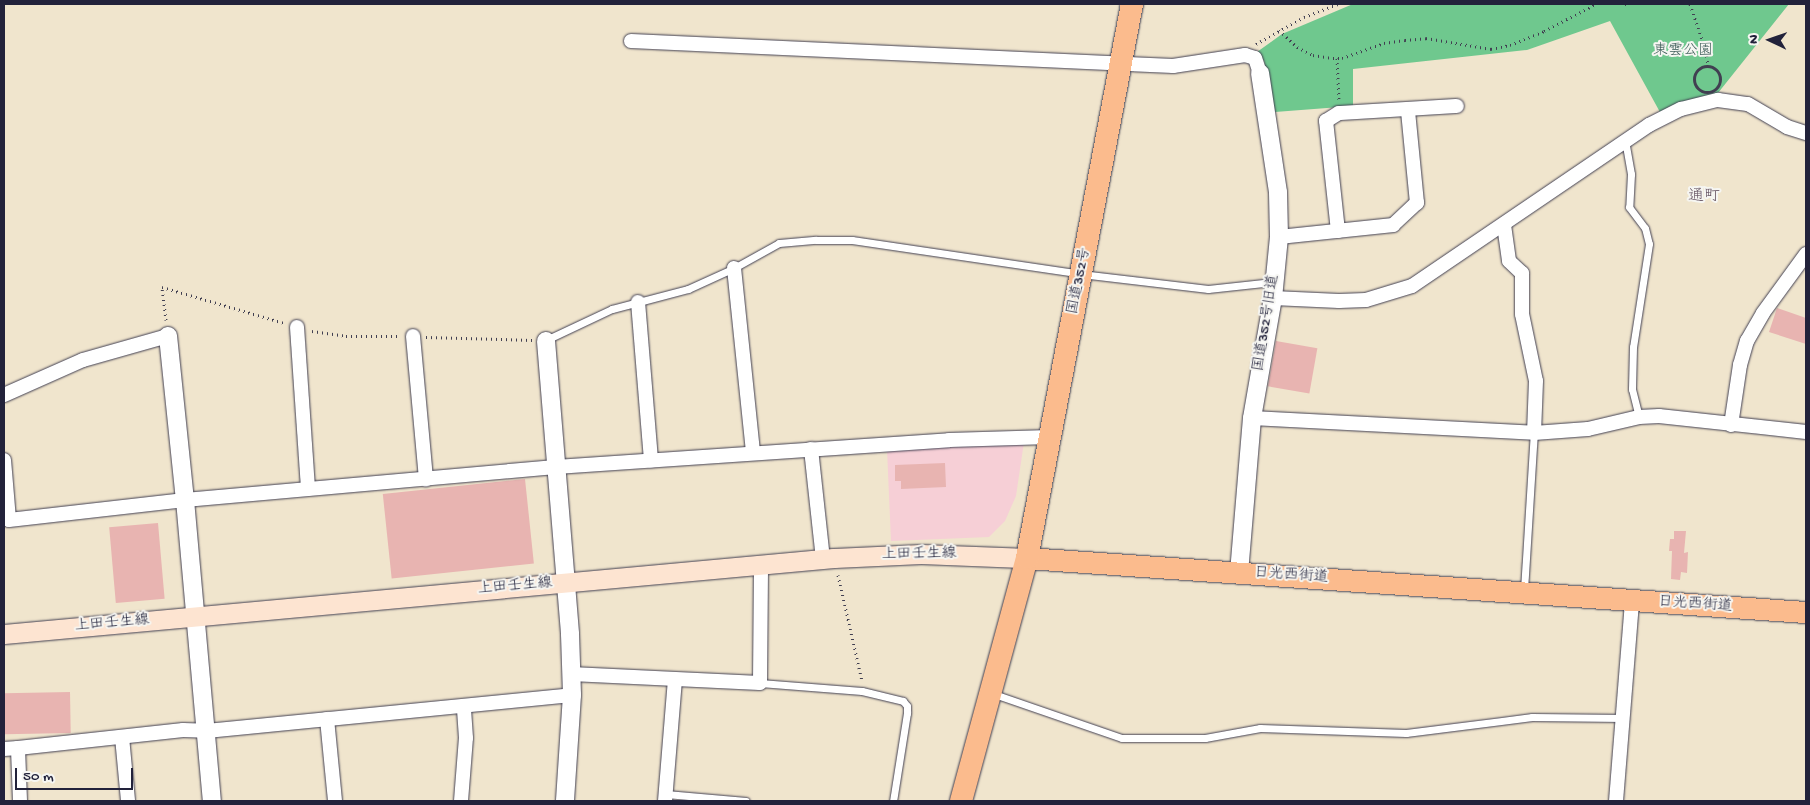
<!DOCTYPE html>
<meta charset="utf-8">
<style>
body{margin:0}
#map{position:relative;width:1810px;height:805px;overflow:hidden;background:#f0e5cd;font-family:"Gochi Hand","Klee One",sans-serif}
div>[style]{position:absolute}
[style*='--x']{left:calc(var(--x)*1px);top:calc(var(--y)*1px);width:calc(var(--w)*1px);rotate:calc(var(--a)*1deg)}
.built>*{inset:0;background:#f6cfd6}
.green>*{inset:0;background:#6fc88e}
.building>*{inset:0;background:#e8b4b1;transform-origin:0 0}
.path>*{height:3px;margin-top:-1.5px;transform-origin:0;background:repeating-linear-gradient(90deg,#413f51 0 1px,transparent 0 5px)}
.path>.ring{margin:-1.5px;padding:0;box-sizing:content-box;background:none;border:3px solid #413f51;border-radius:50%}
.roads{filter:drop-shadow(0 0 1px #413f51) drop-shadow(0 0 1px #413f51)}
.service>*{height:7px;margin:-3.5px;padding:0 3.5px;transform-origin:3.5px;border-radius:3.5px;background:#fff}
.minor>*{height:14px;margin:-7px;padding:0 7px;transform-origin:7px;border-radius:7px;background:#fff}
.tertiary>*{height:18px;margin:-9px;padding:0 9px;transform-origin:9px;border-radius:9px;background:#fff}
.secondary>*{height:19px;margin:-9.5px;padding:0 9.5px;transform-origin:9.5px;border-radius:9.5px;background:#fde4d1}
.primary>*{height:21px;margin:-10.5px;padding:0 10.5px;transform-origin:10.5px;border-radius:10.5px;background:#fbbb8d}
.trunk>*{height:22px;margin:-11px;padding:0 11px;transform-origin:11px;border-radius:11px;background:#fbbb8d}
span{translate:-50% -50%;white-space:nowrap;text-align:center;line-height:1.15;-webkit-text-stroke:4px #f6f6f2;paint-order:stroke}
.park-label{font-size:15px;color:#3d5c58}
.street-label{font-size:15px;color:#22223b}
.neighbourhood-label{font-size:16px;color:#675564}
.frame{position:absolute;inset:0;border:5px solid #22223b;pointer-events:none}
.north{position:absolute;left:1745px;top:15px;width:50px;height:50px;-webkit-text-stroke:4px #f6f6f2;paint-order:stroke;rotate:273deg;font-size:14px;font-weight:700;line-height:20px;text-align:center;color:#22223b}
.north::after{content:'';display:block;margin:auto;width:18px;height:22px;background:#22223b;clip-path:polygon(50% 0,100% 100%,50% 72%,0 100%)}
.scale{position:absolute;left:15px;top:768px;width:118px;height:22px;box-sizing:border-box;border:2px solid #22223b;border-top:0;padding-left:6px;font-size:15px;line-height:18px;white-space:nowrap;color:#22223b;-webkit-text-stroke:4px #f6f6f2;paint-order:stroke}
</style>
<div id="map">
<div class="built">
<div style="clip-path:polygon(1024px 442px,1016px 496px,1005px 521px,989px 537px,891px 541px,887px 449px)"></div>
</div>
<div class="green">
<div style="clip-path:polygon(1353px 4px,1789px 4px,1718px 93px,1661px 114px,1610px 21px,1527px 50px,1353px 69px,1353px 106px,1275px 112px,1264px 61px,1257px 52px,1282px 34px)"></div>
</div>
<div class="building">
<div style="clip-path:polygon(1777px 308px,1806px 318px,1806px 344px,1769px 332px)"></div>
<div style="left:1276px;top:341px;width:42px;height:46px;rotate:10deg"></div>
<div style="clip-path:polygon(945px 463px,946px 487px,901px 489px,901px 481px,895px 481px,895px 465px)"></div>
<div style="left:525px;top:479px;width:85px;height:143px;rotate:84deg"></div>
<div style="left:158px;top:523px;width:76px;height:49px;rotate:85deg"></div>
<div style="clip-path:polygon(1674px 531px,1686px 531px,1684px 553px,1688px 552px,1687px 573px,1681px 572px,1680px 580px,1671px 579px,1672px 551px,1669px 551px,1670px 539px,1674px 539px)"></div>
<div style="left:70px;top:692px;width:41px;height:66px;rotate:89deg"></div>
</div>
<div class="path">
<div style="--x:1626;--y:4;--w:4;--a:56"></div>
<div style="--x:1690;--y:4;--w:50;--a:71.2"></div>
<div style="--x:1706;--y:51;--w:14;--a:82"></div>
<div style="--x:1279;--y:30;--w:25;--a:43"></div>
<div style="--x:1297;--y:47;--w:18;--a:27"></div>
<div style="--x:1313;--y:55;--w:20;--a:9"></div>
<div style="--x:1333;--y:58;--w:9;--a:0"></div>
<div style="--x:1342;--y:58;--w:45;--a:-19.7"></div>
<div style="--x:1384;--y:43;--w:21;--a:-8"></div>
<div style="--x:1405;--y:40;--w:21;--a:-5"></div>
<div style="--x:1426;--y:38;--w:66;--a:9.6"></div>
<div style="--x:1491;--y:49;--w:19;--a:-12"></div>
<div style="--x:1510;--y:45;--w:37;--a:-22"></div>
<div style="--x:1544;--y:31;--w:59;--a:-27.4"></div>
<div style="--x:1256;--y:44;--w:55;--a:-29.4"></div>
<div style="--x:1304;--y:17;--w:36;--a:-21"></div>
<div style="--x:1337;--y:58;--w:42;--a:87.3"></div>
<div class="ring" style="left:1694px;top:66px;width:23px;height:23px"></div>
<div style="--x:166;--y:320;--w:33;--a:-97"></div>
<div style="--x:162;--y:287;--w:127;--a:16.4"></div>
<div style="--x:312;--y:331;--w:34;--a:8"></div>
<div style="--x:346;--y:336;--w:54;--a:0"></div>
<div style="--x:426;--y:337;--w:106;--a:1.6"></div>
<div style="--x:838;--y:575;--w:109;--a:77.2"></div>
</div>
<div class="roads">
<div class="service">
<div style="--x:1625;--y:140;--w:35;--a:80"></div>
<div style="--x:1631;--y:174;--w:33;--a:93"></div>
<div style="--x:1629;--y:207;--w:26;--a:53"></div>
<div style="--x:1645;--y:228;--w:16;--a:76"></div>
<div style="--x:1649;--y:244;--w:104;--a:98.8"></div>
<div style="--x:1633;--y:347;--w:42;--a:91.4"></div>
<div style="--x:1632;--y:389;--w:29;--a:76"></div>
<div style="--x:546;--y:340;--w:73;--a:-25.2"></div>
<div style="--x:612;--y:309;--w:79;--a:-14.7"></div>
<div style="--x:688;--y:289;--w:51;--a:-24.5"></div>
<div style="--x:734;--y:268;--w:51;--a:-29.1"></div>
<div style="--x:779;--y:243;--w:37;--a:-5"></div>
<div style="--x:816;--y:240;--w:36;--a:0"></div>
<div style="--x:852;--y:240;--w:232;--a:8.4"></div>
<div style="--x:1081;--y:274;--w:128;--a:6.7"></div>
<div style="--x:1208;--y:289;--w:65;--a:-6.1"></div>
<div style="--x:1524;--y:590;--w:157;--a:-86.4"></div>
<div style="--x:760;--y:683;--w:102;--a:4.5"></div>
<div style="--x:862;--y:691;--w:42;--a:13.7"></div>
<div style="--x:903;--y:701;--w:6;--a:51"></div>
<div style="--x:907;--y:706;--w:7;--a:90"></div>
<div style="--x:907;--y:713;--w:89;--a:99"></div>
<div style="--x:994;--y:694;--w:135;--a:19"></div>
<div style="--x:1122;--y:738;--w:83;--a:0"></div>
<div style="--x:1205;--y:738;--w:56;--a:-10.3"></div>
<div style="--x:1260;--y:728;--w:146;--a:2"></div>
<div style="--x:1406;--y:733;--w:127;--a:-7.2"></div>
<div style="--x:1532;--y:717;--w:92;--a:0.6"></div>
<div style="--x:666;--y:794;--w:80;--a:5"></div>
</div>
<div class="minor">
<div style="--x:631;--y:41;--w:543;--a:2.64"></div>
<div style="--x:1173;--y:66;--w:73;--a:-8.7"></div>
<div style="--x:1245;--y:55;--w:10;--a:17"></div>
<div style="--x:1255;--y:58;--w:16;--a:72"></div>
<div style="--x:1504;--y:225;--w:36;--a:82"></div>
<div style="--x:1509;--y:261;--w:18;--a:43"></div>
<div style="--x:1522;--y:273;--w:41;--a:90"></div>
<div style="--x:1522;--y:314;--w:68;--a:78.2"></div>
<div style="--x:1536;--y:381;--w:52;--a:92.2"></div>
<div style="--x:1338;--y:231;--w:111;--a:-96.2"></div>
<div style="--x:1326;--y:121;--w:15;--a:-32"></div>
<div style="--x:1339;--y:113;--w:118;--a:-3.4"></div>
<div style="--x:1279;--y:237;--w:115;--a:-6"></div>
<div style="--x:1393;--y:225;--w:33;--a:-43"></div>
<div style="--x:1417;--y:203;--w:92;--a:-95.6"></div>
<div style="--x:734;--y:268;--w:186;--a:84.1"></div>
<div style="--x:1273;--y:298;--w:66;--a:2.6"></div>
<div style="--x:1339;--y:301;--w:27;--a:-2"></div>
<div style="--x:1366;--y:300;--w:48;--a:-16.9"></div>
<div style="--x:1412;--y:286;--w:287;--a:-34.2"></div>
<div style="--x:1649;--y:125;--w:36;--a:-27"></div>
<div style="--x:1681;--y:109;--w:38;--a:-14"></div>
<div style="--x:1718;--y:100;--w:30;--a:8"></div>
<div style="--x:1748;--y:104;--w:45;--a:30.5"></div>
<div style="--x:1787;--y:127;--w:20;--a:18"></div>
<div style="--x:638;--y:302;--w:159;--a:85.3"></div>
<div style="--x:297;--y:327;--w:162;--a:86.1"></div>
<div style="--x:413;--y:336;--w:144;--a:84.8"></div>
<div style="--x:4;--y:395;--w:86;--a:-23.9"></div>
<div style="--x:83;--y:360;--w:88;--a:-15.8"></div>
<div style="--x:1252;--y:418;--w:282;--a:3"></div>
<div style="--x:1534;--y:433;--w:54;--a:-4.2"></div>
<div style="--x:1588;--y:429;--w:52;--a:-13.2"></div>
<div style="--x:1639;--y:417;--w:20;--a:-3"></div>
<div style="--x:1659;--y:416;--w:148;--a:6.2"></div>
<div style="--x:1731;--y:425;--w:61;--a:-81.5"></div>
<div style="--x:1740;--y:365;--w:25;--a:-74"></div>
<div style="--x:1747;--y:341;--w:32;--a:-60"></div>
<div style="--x:1763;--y:313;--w:73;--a:-53.9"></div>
<div style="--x:811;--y:449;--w:111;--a:83.8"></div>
<div style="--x:4;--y:460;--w:60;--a:85.2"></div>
<div style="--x:9;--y:520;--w:177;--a:-6.5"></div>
<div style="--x:185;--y:500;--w:372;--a:-5.1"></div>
<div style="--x:556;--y:467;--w:394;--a:-3.9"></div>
<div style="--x:949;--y:440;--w:101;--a:-1.7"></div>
<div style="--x:571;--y:674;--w:189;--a:2.7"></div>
<div style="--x:760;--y:683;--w:117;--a:-89.5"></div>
<div style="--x:327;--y:719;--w:82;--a:84.4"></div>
<div style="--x:122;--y:737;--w:64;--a:84.6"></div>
<div style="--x:4;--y:749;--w:14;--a:-4"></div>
<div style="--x:20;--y:801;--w:53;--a:-92.2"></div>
<div style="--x:18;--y:748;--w:166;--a:-6.2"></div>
<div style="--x:183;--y:730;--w:23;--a:2"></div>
<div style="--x:206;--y:731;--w:368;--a:-5.6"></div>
<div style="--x:461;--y:801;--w:63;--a:-85.5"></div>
<div style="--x:466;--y:738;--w:31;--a:-94"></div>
<div style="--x:665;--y:801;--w:122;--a:-85.3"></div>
<div style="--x:1616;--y:801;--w:202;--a:-85.4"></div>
</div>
<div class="tertiary">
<div style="--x:168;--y:336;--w:165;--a:84.1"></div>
<div style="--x:185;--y:500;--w:302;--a:84.9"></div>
<div style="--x:546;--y:341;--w:294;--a:85.3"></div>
<div style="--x:570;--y:634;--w:61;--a:88.1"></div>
<div style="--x:572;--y:695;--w:106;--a:93.8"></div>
<div style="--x:1239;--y:573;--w:156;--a:-85.2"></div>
<div style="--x:1252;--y:418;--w:122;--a:-80.1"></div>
<div style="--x:1273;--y:298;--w:61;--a:-84.4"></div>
<div style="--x:1279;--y:237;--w:45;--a:-91.3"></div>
<div style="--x:1278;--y:192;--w:120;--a:-98.6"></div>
</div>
<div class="secondary">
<div style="--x:4;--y:634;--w:833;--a:-5.23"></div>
<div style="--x:834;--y:558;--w:87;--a:-2.6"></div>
<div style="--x:921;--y:554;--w:106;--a:2.2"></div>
</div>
<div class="primary">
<div style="--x:1027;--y:558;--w:781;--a:3.97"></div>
</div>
<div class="trunk">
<div style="--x:961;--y:801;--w:252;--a:-74.8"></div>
<div style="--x:1027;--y:558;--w:564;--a:-79.27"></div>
</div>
</div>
<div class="park-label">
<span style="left:1683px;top:52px">東雲公園</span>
</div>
<div class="street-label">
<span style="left:1080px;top:281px;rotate:-79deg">国道352号</span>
<span style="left:1267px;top:323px;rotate:-81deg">国道352号旧道</span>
<span style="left:919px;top:555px;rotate:-1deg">上田壬生線</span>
<span style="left:1291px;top:576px;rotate:4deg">日光西街道</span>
<span style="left:515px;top:587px;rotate:-5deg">上田壬生線</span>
<span style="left:1695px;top:605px;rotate:4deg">日光西街道</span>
<span style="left:112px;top:624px;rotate:-5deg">上田壬生線</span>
</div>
<div class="neighbourhood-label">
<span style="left:1704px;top:198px">通町</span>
</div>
<div class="frame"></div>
<div class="north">N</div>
<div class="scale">50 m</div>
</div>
